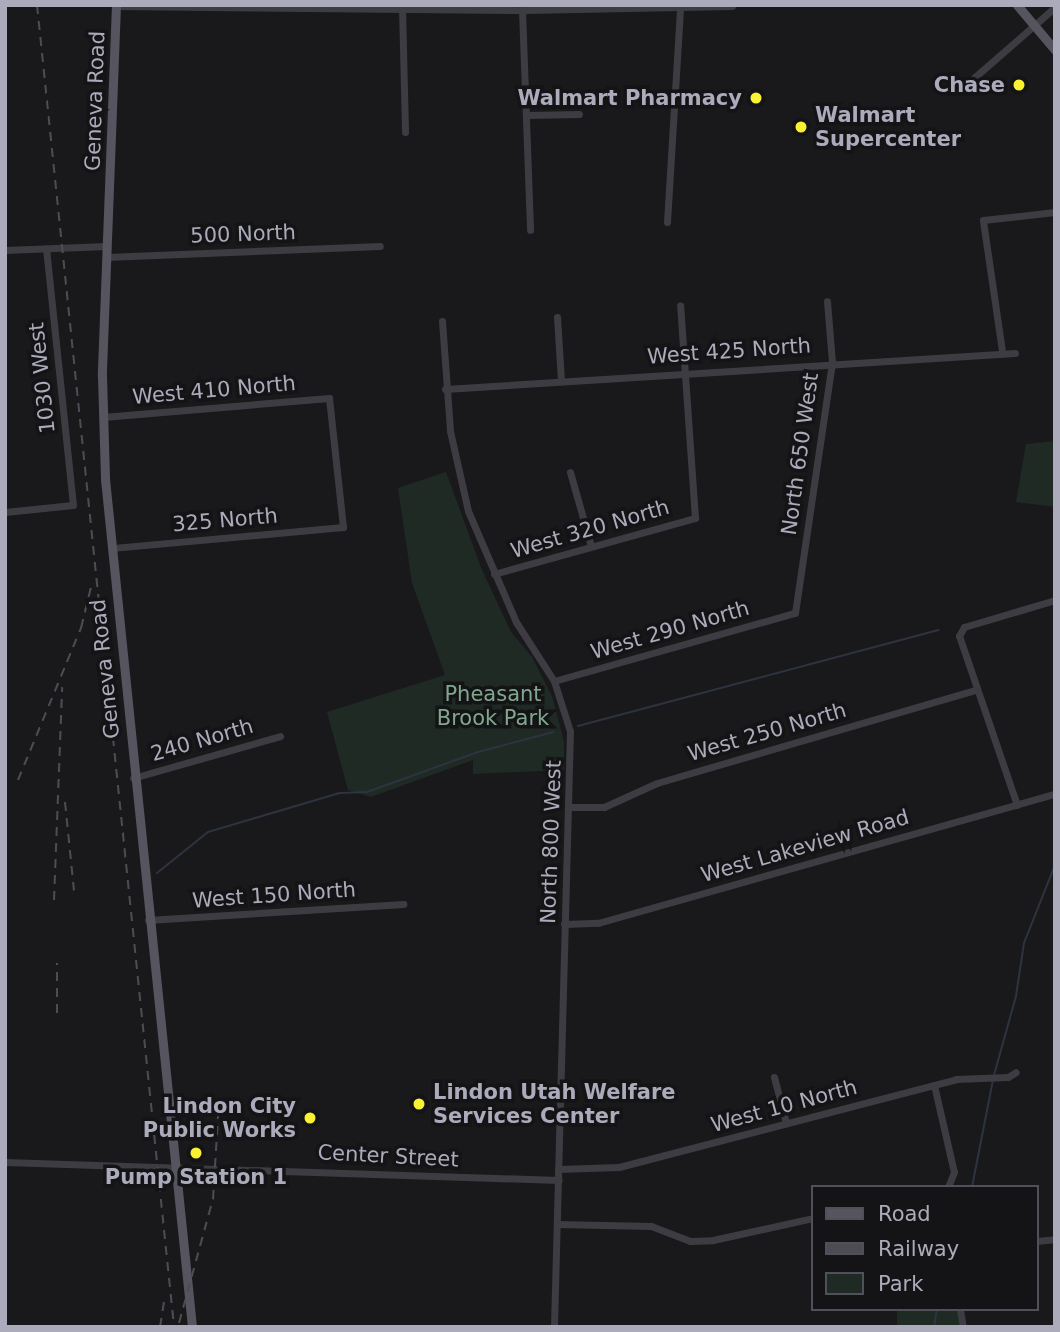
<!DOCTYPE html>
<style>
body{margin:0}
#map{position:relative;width:1060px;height:1332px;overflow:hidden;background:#19191b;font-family:"DejaVu Sans",sans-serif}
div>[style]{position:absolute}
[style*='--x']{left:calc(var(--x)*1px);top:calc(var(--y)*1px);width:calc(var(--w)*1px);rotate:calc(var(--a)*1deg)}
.green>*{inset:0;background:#202a24;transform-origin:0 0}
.stream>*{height:2px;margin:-1px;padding:0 1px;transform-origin:1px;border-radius:1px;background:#2e3340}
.minor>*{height:7px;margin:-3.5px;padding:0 3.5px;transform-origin:3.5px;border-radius:3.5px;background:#3c3c42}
.major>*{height:9px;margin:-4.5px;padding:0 4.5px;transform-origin:4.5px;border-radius:4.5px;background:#56555f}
.rail>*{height:2px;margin-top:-1px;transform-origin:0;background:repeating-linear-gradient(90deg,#4d4c55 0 9px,transparent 0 16px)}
.dots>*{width:19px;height:19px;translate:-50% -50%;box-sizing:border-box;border:4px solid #141416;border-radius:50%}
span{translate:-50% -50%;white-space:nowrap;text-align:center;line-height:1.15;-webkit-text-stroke:7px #141416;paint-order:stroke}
.poi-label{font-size:21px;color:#ababbb;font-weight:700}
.right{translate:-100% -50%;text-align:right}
.left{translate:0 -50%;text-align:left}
.street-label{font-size:21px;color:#ababbb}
.park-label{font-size:21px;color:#81a78e}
.frame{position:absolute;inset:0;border:7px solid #ababbb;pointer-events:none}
.legend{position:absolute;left:811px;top:1185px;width:228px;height:126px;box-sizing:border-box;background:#141416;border:2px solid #505058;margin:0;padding:9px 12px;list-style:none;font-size:21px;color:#ababbb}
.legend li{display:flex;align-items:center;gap:14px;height:35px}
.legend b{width:35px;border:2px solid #505058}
</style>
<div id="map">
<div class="green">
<div style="clip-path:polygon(1055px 441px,1055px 507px,1016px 502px,1026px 444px)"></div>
<div style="clip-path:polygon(446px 472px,482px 570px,511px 632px,532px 657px,552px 696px,564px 741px,564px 770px,473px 774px,473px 760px,371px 797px,348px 790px,327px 712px,445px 675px,412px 583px,398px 488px)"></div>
<div style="left:897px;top:1309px;width:63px;height:18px"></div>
</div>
<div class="stream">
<div style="--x:578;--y:726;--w:373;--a:-14.9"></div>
<div style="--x:157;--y:873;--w:65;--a:-38.8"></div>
<div style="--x:208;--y:832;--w:138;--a:-16.5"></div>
<div style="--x:340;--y:793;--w:27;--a:-2"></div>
<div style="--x:367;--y:792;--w:118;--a:-19.8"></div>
<div style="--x:478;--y:752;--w:78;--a:-14.9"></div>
<div style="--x:994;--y:1075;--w:82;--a:-74.4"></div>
<div style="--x:1016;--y:996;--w:54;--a:-81.4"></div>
<div style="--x:1024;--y:943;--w:84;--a:-68.3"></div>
<div style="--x:972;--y:1187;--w:109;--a:-78.9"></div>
<div style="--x:934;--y:1327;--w:18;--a:-81"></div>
</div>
<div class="minor">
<div style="--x:116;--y:6;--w:410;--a:0.6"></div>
<div style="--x:526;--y:10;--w:206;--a:-1.1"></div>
<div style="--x:402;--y:7;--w:125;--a:88.6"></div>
<div style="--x:522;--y:10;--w:220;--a:87.9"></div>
<div style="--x:968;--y:83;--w:116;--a:-41.1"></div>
<div style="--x:526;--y:115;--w:53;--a:-1.1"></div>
<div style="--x:667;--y:222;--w:212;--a:-86.5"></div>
<div style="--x:5;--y:250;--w:102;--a:-2.2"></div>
<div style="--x:106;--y:257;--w:274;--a:-2.3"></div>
<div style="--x:557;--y:317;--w:64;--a:86.4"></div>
<div style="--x:442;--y:321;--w:110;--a:85.8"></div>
<div style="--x:450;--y:431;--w:82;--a:77.3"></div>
<div style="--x:468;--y:511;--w:121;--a:66.6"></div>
<div style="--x:516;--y:622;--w:70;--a:57.2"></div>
<div style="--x:554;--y:681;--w:52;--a:72.3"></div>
<div style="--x:570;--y:731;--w:596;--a:91.54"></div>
<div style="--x:1002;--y:351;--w:132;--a:-98.3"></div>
<div style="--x:983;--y:220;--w:72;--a:-6.3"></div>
<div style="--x:445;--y:389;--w:571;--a:-3.61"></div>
<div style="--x:103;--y:417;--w:227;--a:-4.8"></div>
<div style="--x:329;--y:398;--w:130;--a:83.8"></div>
<div style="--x:343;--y:527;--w:233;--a:174.8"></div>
<div style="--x:570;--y:472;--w:77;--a:74.2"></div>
<div style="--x:5;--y:512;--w:68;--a:-5.9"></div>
<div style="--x:73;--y:505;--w:258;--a:-96"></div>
<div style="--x:494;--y:574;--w:209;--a:-15.6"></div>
<div style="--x:695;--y:518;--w:213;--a:-94"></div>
<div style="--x:554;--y:681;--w:250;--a:-15.8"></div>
<div style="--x:795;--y:613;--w:254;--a:-81.6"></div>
<div style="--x:832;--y:362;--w:61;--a:-94.7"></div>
<div style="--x:133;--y:778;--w:153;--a:-15.9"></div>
<div style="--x:1017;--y:805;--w:179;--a:-108.9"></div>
<div style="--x:959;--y:636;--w:10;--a:-61"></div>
<div style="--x:964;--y:627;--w:95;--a:-16.5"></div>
<div style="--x:571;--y:807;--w:33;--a:0"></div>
<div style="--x:604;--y:807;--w:58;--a:-24.4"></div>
<div style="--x:657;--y:783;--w:331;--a:-16.3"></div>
<div style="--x:148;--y:920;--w:256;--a:-3.6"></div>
<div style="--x:564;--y:924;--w:34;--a:-2"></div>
<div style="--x:598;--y:923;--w:475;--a:-15.8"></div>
<div style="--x:774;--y:1077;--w:48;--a:75.4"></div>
<div style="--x:934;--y:1085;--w:89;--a:77.1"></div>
<div style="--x:954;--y:1172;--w:16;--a:112"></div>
<div style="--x:5;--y:1162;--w:554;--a:1.86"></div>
<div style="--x:558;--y:1169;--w:61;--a:-1.9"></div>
<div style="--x:619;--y:1167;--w:348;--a:-14.6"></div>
<div style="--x:956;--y:1079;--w:52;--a:-2.2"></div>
<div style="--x:1008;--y:1077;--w:9;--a:-32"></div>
<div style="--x:557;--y:1224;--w:94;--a:1.2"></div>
<div style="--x:651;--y:1226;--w:42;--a:21"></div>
<div style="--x:690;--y:1241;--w:23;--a:-2"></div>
<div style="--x:713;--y:1240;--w:102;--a:-12.4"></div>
<div style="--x:1037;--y:1241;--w:18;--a:-6"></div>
<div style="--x:960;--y:1309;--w:18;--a:81"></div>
</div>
<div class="major">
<div style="--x:116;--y:5;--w:371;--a:92.2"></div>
<div style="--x:102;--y:376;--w:103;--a:88.3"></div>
<div style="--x:105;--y:479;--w:852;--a:84.14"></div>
<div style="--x:1017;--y:5;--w:59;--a:49.8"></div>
</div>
<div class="rail">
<div style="--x:37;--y:5;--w:1329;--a:84.08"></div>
<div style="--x:18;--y:780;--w:165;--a:-67.5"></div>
<div style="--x:81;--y:628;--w:46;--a:-76.3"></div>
<div style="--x:65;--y:802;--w:89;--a:84.2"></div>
<div style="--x:54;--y:900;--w:213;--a:-87.8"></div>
<div style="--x:57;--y:1013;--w:50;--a:-90"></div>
<div style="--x:179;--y:1323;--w:129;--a:-74.7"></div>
<div style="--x:213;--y:1199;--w:98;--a:-86.5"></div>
<div style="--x:160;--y:1327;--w:31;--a:-81"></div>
</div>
<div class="dots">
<div style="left:1019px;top:85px;background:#faf132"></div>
<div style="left:756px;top:98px;background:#faf132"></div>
<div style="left:801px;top:127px;background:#faf132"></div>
<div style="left:419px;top:1104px;background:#faf132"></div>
<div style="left:310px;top:1118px;background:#faf132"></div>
<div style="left:196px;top:1153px;background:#faf132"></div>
</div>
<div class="poi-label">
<span class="right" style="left:1005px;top:85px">Chase</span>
<span class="right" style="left:742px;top:98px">Walmart Pharmacy</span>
<span class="left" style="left:815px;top:127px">Walmart<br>Supercenter</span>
<span class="left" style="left:433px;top:1104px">Lindon Utah Welfare<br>Services Center</span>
<span class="right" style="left:296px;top:1118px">Lindon City<br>Public Works</span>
<span style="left:196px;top:1177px">Pump Station 1</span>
</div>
<div class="street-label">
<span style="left:95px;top:101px;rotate:-88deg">Geneva Road</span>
<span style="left:243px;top:234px;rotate:-2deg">500 North</span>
<span style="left:729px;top:351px;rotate:-4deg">West 425 North</span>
<span style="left:42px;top:378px;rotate:-96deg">1030 West</span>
<span style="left:214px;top:390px;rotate:-5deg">West 410 North</span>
<span style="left:800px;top:454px;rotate:-82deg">North 650 West</span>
<span style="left:225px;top:520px;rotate:-5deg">325 North</span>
<span style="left:590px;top:529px;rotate:-16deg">West 320 North</span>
<span style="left:670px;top:630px;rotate:-16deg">West 290 North</span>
<span style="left:105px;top:669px;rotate:-96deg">Geneva Road</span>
<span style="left:767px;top:732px;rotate:-16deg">West 250 North</span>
<span style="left:202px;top:740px;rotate:-16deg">240 North</span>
<span style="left:551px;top:842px;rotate:-88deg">North 800 West</span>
<span style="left:805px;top:846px;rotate:-16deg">West Lakeview Road</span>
<span style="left:274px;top:895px;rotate:-4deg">West 150 North</span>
<span style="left:784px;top:1106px;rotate:-15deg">West 10 North</span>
<span style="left:388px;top:1156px;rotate:3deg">Center Street</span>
</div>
<div class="park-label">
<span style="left:493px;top:706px">Pheasant<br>Brook Park</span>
</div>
<div class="frame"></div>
<ul class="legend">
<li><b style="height:9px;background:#56555f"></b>Road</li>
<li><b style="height:9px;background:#4d4c55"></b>Railway</li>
<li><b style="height:19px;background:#202a24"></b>Park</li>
</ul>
</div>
